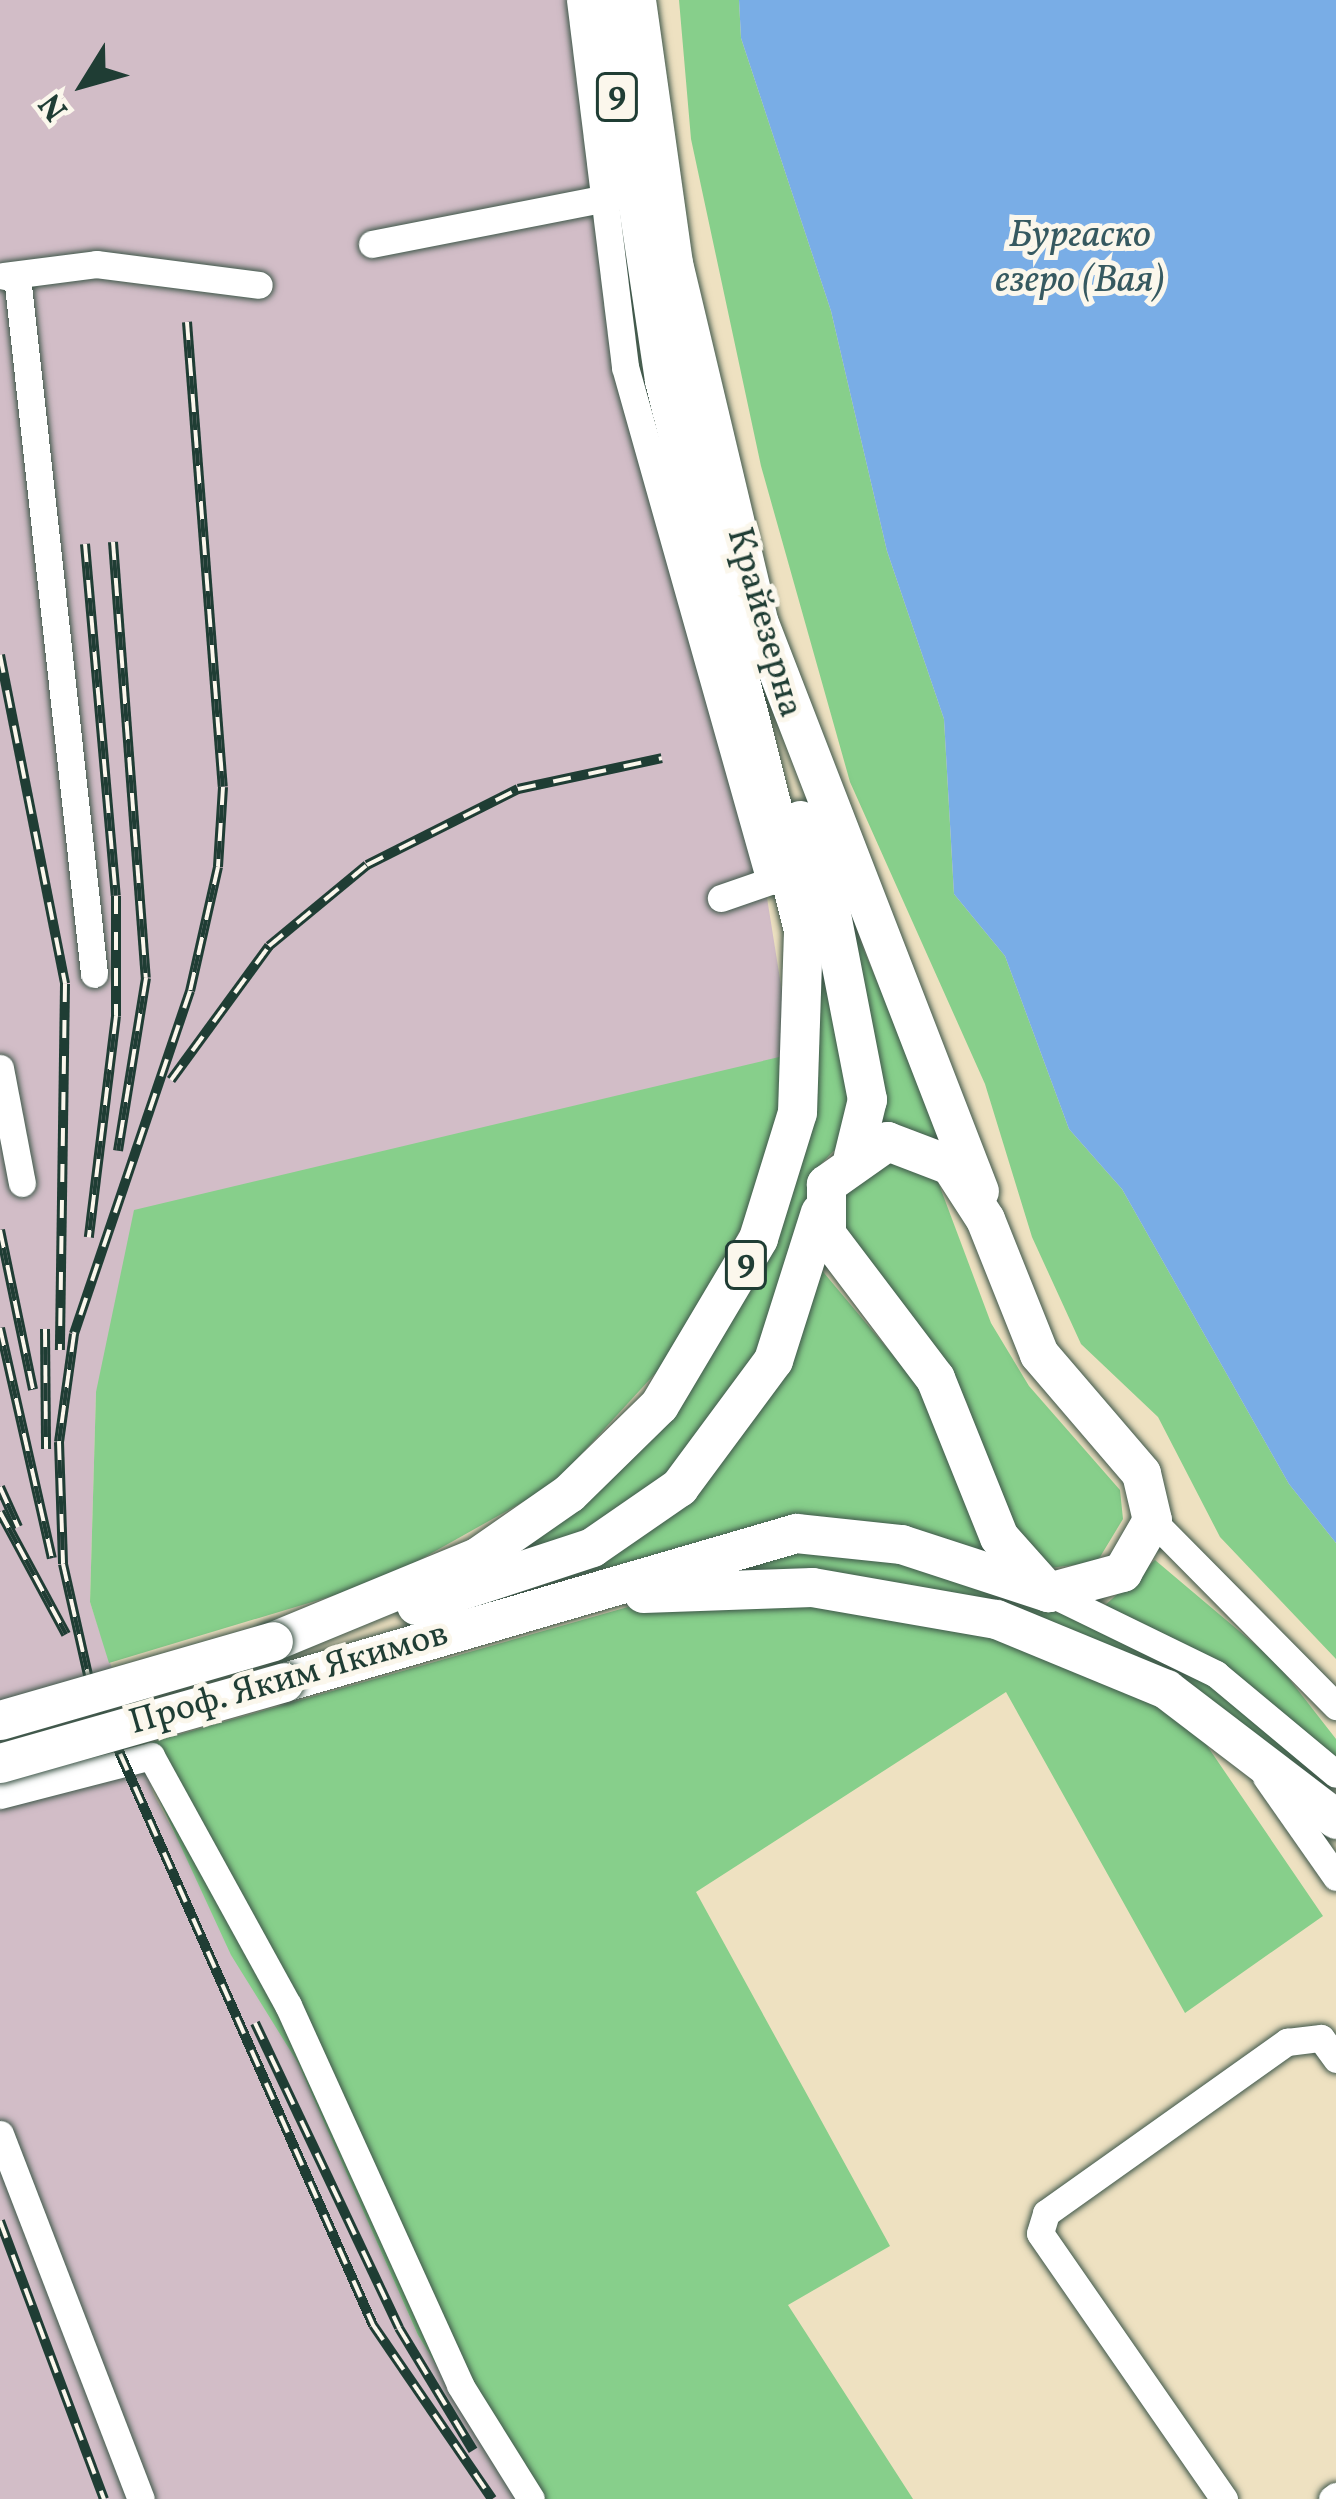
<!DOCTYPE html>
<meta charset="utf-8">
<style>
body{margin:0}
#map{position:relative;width:1336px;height:2499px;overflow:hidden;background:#eee1c1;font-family:Vollkorn,serif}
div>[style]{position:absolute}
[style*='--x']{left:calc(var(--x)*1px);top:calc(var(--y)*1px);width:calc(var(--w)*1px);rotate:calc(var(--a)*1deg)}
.industrial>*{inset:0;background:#d2bdc7}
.green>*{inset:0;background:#87cf8b}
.water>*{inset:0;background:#79ade6}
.roads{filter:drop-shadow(0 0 3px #3e5649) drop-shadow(0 0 3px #3e5649)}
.minor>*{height:27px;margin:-13.5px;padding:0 13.5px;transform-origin:13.5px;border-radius:13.5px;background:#fff}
.highway>*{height:39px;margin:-19.5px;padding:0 19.5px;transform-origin:19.5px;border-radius:19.5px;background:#fff}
.rail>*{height:10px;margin-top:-5px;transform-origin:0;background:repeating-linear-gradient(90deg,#fbf7ec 0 18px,#1f3d34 0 36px);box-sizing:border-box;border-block:3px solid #1f3d34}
.bridges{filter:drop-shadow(0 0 3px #3e5649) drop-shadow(0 0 3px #3e5649)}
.highway-bridge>*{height:39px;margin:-19.5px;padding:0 19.5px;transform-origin:19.5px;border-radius:19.5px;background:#fff}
span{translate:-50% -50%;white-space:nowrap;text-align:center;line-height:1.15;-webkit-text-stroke:10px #fbf7ec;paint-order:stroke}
.shield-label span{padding:3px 9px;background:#fbf7ec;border:3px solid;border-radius:9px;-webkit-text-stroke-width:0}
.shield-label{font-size:33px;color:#1f3d34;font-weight:700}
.street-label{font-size:36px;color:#1f3d34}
.water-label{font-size:39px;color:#365960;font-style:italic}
.north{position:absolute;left:24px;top:24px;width:120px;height:120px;-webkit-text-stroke:9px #fbf7ec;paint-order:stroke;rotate:233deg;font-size:33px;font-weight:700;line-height:48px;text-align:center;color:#1f3d34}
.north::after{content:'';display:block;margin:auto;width:42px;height:54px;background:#1f3d34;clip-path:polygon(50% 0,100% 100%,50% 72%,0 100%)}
</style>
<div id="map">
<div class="industrial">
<div style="clip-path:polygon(0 0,592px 0,633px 358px,744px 754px,792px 1054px,96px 1392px,90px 1602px,154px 1795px,298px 2063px,418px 2335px,518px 2499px,0 2499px)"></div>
</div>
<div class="green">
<div style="clip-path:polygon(679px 0,739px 0,741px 38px,831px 311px,887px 551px,944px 719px,954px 894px,1005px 956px,1069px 1129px,1122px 1189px,1289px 1484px,1336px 1543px,1336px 1659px,1220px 1537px,1158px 1417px,1081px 1344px,1032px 1237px,985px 1084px,850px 782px,761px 466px,691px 139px)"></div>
<div style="clip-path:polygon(825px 860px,877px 981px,951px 1152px,913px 1130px,876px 1130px)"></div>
<div style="clip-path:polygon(824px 928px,852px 1132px,821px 1164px,789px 1287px,704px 1451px,560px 1551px,497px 1555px,731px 1317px)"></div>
<div style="clip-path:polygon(792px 1054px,757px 1196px,684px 1342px,553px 1485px,382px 1581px,109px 1663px,90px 1602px,96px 1392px,134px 1210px)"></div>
<div style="clip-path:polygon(897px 1156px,937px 1179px,991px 1323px,1029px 1386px,1120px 1490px,1123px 1519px,1097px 1562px,1050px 1568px,1007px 1526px,967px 1403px,932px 1344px,841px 1242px,840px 1192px)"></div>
<div style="clip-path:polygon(814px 1261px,923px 1391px,993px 1565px,936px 1544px,636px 1560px,492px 1599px,643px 1530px)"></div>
<div style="clip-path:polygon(853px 1547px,1084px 1621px,1214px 1686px,1327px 1778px,1336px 1810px,1127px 1659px,714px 1576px,756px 1550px)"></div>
<div style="clip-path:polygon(1155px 1560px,1276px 1662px,1336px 1739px,1336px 1759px,1208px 1659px,1102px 1608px)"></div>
<div style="clip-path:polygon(772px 1598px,916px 1612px,1066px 1658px,1193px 1725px,1323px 1916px,1185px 2013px,1006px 1692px,696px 1892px,890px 2246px,788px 2305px,913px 2499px,518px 2499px,418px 2335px,298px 2063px,231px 1955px,135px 1747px,635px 1605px)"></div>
</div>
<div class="water">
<div style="clip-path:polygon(739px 0,1336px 0,1336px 1543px,1289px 1484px,1122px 1189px,1069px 1129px,1005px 956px,954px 894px,944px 719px,887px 551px,831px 311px,741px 38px)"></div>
</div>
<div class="roads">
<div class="minor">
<div style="--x:580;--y:0;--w:370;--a:83"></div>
<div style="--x:625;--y:367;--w:534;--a:74.25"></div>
<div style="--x:770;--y:881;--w:52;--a:160.9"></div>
<div style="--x:372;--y:244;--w:254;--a:-11.1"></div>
<div style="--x:4;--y:276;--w:93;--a:-7.4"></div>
<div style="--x:96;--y:264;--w:164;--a:7.3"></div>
<div style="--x:17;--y:276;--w:702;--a:83.7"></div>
<div style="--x:0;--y:1068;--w:117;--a:79.2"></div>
<div style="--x:1152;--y:1520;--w:262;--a:45.3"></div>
<div style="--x:1048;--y:1592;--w:187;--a:26"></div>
<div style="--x:1216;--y:1674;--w:156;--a:39.8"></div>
<div style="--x:1266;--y:1777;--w:122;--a:55"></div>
<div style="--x:0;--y:1795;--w:156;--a:-14.5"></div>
<div style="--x:151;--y:1756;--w:284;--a:61.2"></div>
<div style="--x:288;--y:2005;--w:417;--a:65.6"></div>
<div style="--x:460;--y:2385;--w:134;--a:58.1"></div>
<div style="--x:0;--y:2134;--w:391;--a:68.9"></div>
<div style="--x:1224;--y:2499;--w:323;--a:-124.7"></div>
<div style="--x:1040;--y:2233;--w:21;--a:-73"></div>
<div style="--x:1046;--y:2213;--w:296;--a:-35.4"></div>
<div style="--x:1287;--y:2042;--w:34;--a:-7"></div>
<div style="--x:1321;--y:2038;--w:26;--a:54"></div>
<div style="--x:1332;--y:2499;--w:5;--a:-37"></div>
</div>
<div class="highway">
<div style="--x:636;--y:0;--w:266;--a:82"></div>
<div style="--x:673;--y:263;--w:370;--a:76.6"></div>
<div style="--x:759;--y:623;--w:609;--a:68.83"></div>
<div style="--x:800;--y:820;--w:94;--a:71.4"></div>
<div style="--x:830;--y:909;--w:194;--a:79"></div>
<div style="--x:867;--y:1099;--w:59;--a:103.8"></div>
<div style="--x:643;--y:1593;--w:169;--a:-2"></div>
<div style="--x:812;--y:1587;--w:187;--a:9.9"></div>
<div style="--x:996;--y:1619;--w:184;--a:22.4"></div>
<div style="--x:1166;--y:1689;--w:214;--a:37.4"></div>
<div style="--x:416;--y:1605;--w:185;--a:-18.2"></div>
<div style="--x:592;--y:1547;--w:106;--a:-34.6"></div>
<div style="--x:679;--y:1487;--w:158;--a:-53.5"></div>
<div style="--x:773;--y:1360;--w:155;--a:-72.4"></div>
<div style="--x:273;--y:1641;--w:221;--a:-22.4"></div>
<div style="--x:477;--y:1557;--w:112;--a:-34.8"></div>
<div style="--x:569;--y:1493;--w:126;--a:-44.4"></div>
<div style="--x:659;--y:1405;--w:194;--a:-59.3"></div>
<div style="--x:758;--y:1238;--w:132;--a:-72.8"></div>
<div style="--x:797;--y:1112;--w:182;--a:-88.1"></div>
<div style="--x:803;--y:930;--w:567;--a:-104.18"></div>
<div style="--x:664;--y:380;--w:384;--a:-98.5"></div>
<div style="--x:284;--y:1682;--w:533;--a:-16.23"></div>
<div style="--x:796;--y:1533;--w:106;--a:6"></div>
<div style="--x:901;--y:1544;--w:155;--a:18.1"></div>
<div style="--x:1048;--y:1592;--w:77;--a:-15.1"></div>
<div style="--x:1122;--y:1572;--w:60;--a:-60"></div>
<div style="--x:1152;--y:1520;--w:48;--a:-103.2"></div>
<div style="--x:1141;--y:1473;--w:157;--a:-130.6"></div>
<div style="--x:1039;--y:1354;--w:145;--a:-111.8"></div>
<div style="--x:985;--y:1219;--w:64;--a:-122.9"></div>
<div style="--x:950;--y:1165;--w:67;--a:-159.1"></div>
<div style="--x:887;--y:1141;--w:75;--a:144.8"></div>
<div style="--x:826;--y:1184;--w:50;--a:90"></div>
<div style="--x:826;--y:1234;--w:181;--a:52.9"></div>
<div style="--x:935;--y:1378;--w:171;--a:68.1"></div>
<div style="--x:999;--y:1537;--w:74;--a:48.3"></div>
</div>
</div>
<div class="rail">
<div style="--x:187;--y:322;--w:466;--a:85.6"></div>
<div style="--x:223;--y:787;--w:80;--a:93.6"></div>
<div style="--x:218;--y:867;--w:127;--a:102.7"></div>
<div style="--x:190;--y:991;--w:362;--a:108.7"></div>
<div style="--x:74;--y:1334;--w:109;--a:97.9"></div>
<div style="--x:59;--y:1442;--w:122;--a:88.1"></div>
<div style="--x:63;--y:1564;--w:127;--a:77.3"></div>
<div style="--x:91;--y:1688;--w:697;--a:66.12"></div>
<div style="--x:373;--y:2325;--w:211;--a:55.6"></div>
<div style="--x:113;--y:542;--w:437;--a:85.7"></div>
<div style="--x:146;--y:978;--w:175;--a:99.2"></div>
<div style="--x:85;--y:544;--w:353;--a:85"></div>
<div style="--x:116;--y:896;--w:120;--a:90"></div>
<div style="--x:116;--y:1016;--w:223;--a:97"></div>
<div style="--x:0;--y:655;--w:335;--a:78.8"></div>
<div style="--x:65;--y:984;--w:366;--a:90.8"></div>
<div style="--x:171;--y:1080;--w:166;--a:-53.8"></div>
<div style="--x:269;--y:946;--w:127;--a:-39.6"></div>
<div style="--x:367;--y:865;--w:169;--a:-26.7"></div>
<div style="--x:518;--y:789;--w:147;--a:-12.1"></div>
<div style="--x:0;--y:1230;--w:163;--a:78.3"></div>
<div style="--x:0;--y:1328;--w:236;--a:77.3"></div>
<div style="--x:45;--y:1329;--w:120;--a:89.5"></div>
<div style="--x:0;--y:1487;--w:44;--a:65.8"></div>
<div style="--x:0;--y:1512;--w:139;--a:61.6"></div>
<div style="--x:255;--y:2023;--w:337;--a:64.7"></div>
<div style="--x:399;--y:2328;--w:143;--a:58.8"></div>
<div style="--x:0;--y:2221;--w:297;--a:69.5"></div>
</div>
<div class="bridges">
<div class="highway-bridge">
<div style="--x:0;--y:1720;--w:284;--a:-16.1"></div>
<div style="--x:0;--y:1763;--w:295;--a:-15.9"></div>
</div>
</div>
<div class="shield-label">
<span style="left:617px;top:97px">9</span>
<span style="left:746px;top:1265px">9</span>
</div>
<div class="street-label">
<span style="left:763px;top:623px;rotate:74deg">Крайезерна</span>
<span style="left:289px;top:1680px;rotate:-16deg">Проф. Яким Якимов</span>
</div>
<div class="water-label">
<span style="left:1080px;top:259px">Бургаско<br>езеро (Вая)</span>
</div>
<div class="north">N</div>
</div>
